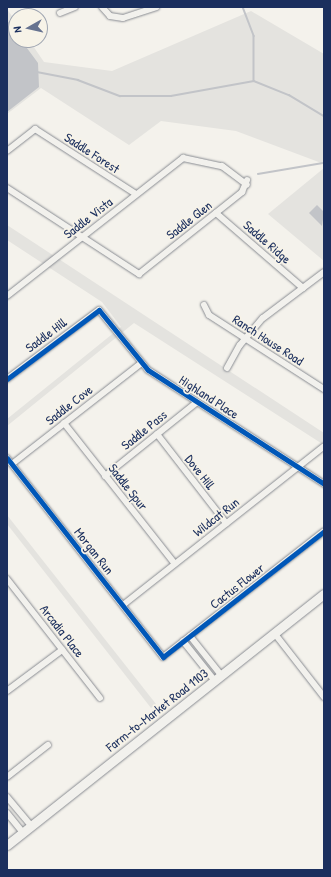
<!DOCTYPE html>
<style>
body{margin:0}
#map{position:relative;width:331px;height:877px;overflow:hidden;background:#f4f2ec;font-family:"Patrick Hand",sans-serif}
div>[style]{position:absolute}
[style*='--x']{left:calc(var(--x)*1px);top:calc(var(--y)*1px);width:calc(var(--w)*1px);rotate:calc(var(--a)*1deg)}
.built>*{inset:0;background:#e4e3df}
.water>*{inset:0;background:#c2c4c8}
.stream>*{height:1.5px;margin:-0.75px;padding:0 0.75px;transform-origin:0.75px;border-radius:0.75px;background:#c2c4c8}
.roads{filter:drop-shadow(0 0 1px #898c92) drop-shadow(0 0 1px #898c92)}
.minor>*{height:6px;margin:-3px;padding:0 3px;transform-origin:3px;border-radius:3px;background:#f2f1ed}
.secondary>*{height:9px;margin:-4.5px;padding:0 4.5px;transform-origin:4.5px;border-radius:4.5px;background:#f2f1ed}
.cycleway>*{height:5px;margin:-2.5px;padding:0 2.5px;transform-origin:2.5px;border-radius:2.5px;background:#0057b8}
span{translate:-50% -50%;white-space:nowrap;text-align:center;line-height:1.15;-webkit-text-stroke:3.5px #f7f3e8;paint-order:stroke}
.street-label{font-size:13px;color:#1b2f5e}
.frame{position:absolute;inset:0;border:8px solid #1b2f5e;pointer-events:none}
.north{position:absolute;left:8px;top:8px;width:40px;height:40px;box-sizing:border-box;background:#f7f3e8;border:1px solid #9fa5b1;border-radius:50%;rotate:262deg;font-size:11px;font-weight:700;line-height:16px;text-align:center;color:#1b2f5e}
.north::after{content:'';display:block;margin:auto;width:14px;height:18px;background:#677390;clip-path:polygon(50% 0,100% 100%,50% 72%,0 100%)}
</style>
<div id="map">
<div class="built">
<div style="clip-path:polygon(7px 9px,16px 22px,16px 40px,29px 40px,44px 62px,112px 71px,251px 11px,324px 54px,324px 164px,236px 131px,161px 121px,129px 145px,41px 88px,7px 114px)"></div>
<div style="clip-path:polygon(324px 168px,324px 261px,268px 214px)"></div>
<div style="clip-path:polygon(7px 225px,324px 433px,324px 445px,134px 323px,7px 426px,7px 419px,121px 327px,102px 302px,7px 240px)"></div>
<div style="clip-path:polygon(7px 515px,156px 704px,151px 708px,7px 524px)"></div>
</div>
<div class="water">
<div style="clip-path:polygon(7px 20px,16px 32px,16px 40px,21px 40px,38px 63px,39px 87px,7px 112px)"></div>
<div style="clip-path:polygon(317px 205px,324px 212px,322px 226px,309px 213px)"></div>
</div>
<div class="stream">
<div style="--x:243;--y:7;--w:31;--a:69"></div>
<div style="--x:254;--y:36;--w:45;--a:90"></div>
<div style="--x:37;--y:72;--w:42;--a:11"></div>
<div style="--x:78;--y:80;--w:45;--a:20.9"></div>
<div style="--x:120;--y:96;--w:51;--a:0"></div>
<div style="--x:171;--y:96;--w:84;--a:-10.2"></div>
<div style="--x:254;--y:81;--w:38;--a:22"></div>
<div style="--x:289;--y:95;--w:41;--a:31"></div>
<div style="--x:258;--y:174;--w:67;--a:-9.5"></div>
</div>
<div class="roads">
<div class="minor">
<div style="--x:102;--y:7;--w:12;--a:48"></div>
<div style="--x:110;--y:16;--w:13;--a:9"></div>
<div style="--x:123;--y:18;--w:35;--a:-18"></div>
<div style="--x:60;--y:13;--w:16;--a:-22"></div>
<div style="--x:7;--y:151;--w:36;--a:-38"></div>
<div style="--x:35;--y:129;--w:120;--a:32.8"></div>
<div style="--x:7;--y:188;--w:158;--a:33.1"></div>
<div style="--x:139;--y:274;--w:132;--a:-38.5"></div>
<div style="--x:242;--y:192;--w:13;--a:-67"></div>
<div style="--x:216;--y:213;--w:115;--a:40.8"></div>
<div style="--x:7;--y:296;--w:224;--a:-38.1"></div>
<div style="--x:183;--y:158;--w:40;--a:12"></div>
<div style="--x:222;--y:166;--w:31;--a:37"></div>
<div style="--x:204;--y:305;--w:11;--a:63"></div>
<div style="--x:209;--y:315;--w:137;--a:32.8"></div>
<div style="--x:227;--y:368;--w:26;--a:-61"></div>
<div style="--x:240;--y:345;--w:35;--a:-50"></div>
<div style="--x:263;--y:318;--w:76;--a:-37"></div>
<div style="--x:7;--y:379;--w:115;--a:-36.9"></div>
<div style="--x:99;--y:310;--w:77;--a:50.8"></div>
<div style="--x:148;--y:370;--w:210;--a:32.9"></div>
<div style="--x:64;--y:423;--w:179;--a:51.8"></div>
<div style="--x:157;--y:434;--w:113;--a:52.2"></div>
<div style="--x:7;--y:458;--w:253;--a:51.9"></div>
<div style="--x:163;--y:657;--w:204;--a:-38"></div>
<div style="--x:12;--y:464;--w:162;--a:-38"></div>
<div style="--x:105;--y:476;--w:118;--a:-38.8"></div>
<div style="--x:7;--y:579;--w:151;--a:52"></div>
<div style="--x:123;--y:605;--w:256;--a:-38.3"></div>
<div style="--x:275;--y:634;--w:80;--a:52.1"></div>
<div style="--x:190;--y:636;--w:50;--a:51.5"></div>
<div style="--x:183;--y:641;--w:51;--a:51.3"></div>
<div style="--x:7;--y:691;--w:69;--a:-36.7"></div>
<div style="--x:7;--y:777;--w:52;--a:-38"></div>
<div style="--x:7;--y:797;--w:38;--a:50"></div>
<div style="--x:7;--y:813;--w:26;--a:51"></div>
</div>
<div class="secondary">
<div style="--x:7;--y:845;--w:404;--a:-38.4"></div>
</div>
</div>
<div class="cycleway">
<div style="--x:7;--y:379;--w:115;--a:-36.9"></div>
<div style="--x:99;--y:310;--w:77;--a:50.8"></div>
<div style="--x:148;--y:370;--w:210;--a:32.9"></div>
<div style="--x:7;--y:458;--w:253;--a:51.9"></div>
<div style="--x:163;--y:657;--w:204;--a:-38"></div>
</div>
<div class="street-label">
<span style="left:92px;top:153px;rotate:33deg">Saddle Forest</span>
<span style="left:88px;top:218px;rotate:-38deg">Saddle Vista</span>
<span style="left:189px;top:220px;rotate:-38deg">Saddle Glen</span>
<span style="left:267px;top:242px;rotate:41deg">Saddle Ridge</span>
<span style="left:46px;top:335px;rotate:-37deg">Saddle Hill</span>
<span style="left:268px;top:340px;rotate:33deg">Ranch House Road</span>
<span style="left:209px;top:397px;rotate:33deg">Highland Place</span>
<span style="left:69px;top:405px;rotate:-38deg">Saddle Cove</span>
<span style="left:144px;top:430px;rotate:-39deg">Saddle Pass</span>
<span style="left:200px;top:472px;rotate:52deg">Dove Hill</span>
<span style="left:128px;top:487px;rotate:52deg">Saddle Spur</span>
<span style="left:216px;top:517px;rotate:-38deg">Wildcat Run</span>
<span style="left:94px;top:551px;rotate:52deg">Morgan Run</span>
<span style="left:237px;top:586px;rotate:-38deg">Cactus Flower</span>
<span style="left:62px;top:631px;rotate:52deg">Arcadia Place</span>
<span style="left:157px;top:710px;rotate:-38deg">Farm-to-Market Road 1103</span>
</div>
<div class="frame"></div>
<div class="north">N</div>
</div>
